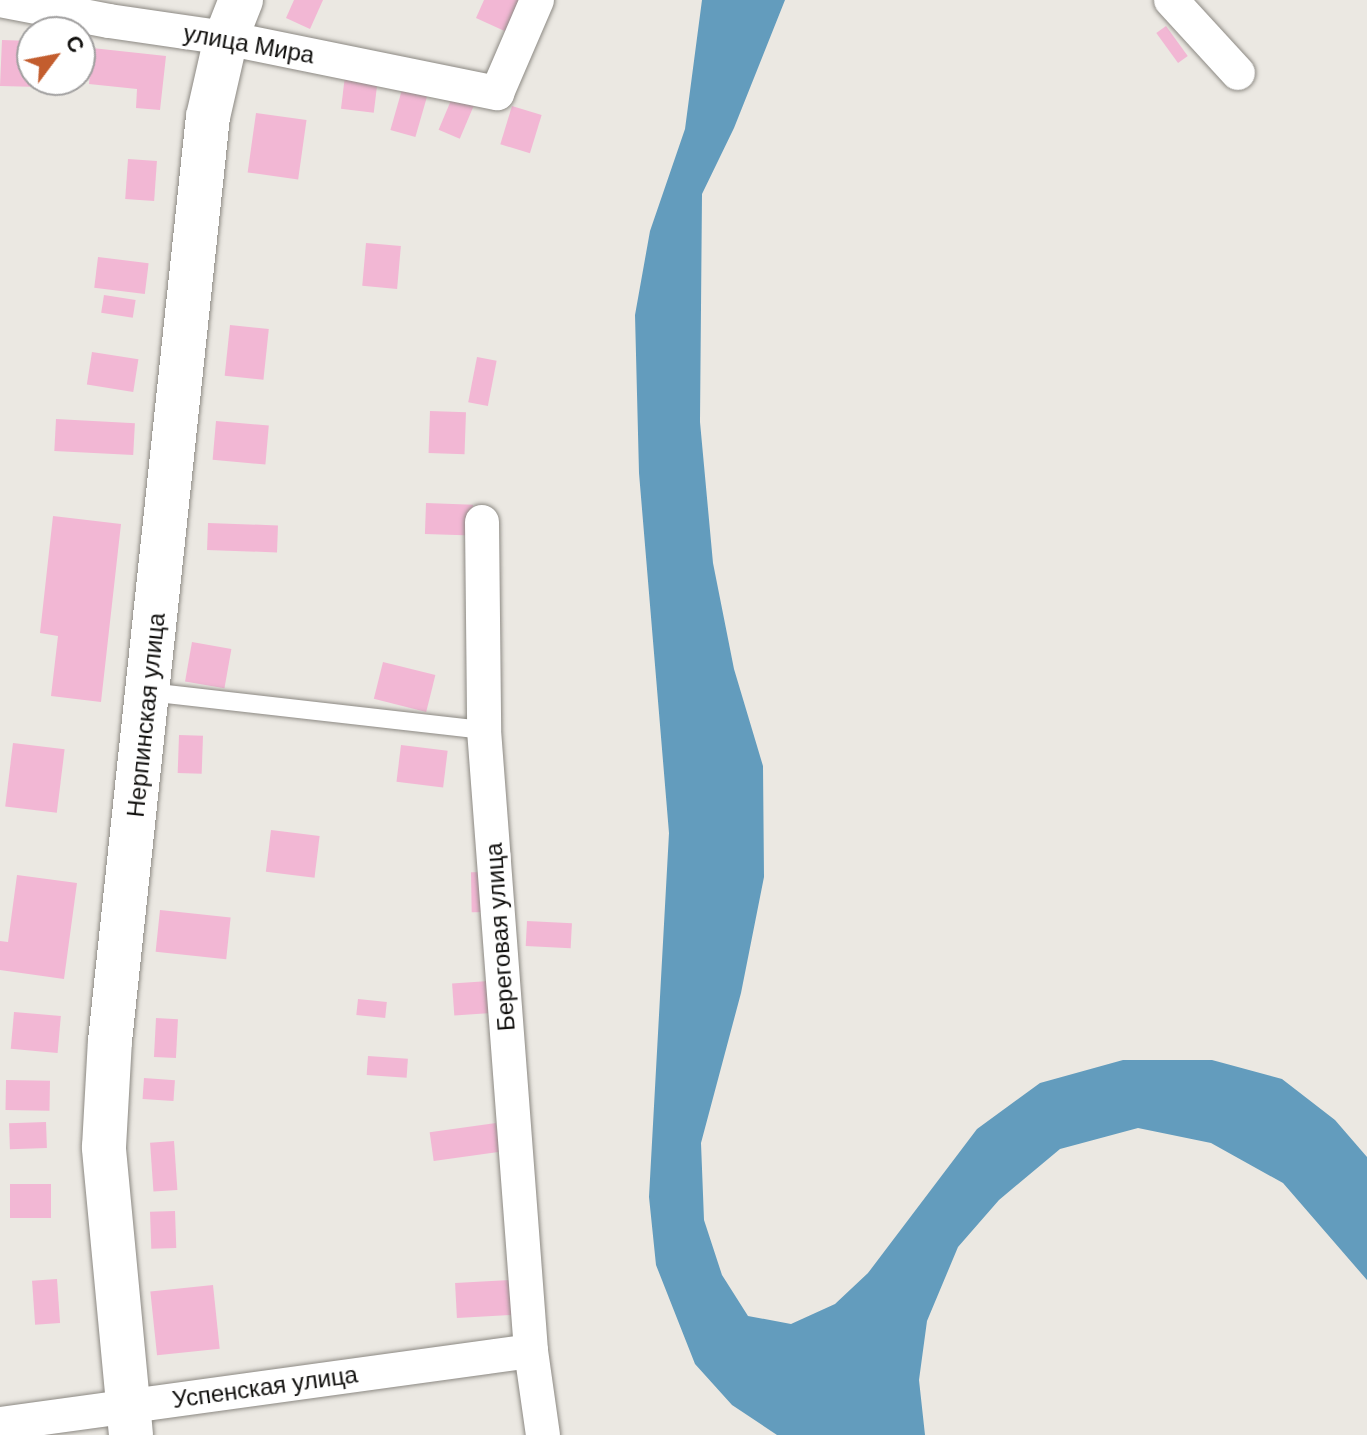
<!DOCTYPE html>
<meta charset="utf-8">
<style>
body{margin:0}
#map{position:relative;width:1367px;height:1435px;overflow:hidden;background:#ebe8e2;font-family:"DM Sans",sans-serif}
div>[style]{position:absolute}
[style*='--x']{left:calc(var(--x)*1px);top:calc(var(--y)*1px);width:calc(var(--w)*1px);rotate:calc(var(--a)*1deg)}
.water>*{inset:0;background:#639cbd}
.building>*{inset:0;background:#f2b7d4;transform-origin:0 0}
.roads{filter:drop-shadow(0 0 2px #8c8983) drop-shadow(0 0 2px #8c8983)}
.service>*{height:18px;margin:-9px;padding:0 9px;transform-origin:9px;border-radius:9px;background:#fff}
.minor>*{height:34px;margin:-17px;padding:0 17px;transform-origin:17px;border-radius:17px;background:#fff}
.secondary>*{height:44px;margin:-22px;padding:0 22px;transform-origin:22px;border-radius:22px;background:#fff}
span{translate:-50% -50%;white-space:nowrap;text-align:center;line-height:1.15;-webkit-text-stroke:6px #fff;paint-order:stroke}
.street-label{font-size:24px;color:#11100e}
.north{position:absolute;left:16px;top:16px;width:80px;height:80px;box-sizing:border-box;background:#fff;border:2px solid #a09f9f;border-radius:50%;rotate:58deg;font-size:22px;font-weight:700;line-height:32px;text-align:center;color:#11100e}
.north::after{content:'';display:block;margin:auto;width:28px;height:36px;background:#c35d2e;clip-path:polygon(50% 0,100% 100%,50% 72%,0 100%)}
</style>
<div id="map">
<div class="water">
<div style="clip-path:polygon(702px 0,785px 0,734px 128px,702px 194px,700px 422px,713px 563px,734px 669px,763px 766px,764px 877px,741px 993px,701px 1143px,704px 1220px,722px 1275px,748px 1316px,791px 1324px,835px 1304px,868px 1273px,977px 1129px,1040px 1083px,1123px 1060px,1212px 1060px,1282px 1079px,1335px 1120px,1367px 1157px,1367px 1280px,1283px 1183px,1211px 1143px,1138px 1128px,1060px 1149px,999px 1200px,958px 1247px,927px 1321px,919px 1380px,925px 1435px,777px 1435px,732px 1405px,695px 1364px,656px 1265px,649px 1197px,669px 833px,639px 473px,635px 315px,650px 231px,685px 129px)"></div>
</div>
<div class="building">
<div style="clip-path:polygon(294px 0,323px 0,310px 29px,286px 18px)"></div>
<div style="clip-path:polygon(484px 0,528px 0,513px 35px,476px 18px)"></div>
<div style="left:1166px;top:26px;width:37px;height:12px;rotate:54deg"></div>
<div style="clip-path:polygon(2px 40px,32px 41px,32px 80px,40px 80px,40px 87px,0 86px)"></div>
<div style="clip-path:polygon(92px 48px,166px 56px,160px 110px,136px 108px,137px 89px,89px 84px)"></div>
<div style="left:345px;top:76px;width:33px;height:33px;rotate:7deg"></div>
<div style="left:405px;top:79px;width:26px;height:53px;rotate:16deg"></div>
<div style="left:455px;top:91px;width:23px;height:42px;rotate:23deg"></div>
<div style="left:512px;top:106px;width:31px;height:40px;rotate:17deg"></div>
<div style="left:256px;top:113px;width:51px;height:60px;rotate:8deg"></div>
<div style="left:128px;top:159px;width:29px;height:40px;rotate:4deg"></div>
<div style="left:366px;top:243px;width:35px;height:43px;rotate:5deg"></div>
<div style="left:98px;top:257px;width:51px;height:31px;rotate:7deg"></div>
<div style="left:104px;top:295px;width:32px;height:18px;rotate:9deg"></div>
<div style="left:230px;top:325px;width:39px;height:51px;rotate:6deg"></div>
<div style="left:92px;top:352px;width:47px;height:33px;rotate:9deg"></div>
<div style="left:477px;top:357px;width:20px;height:46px;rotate:11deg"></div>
<div style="left:430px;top:411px;width:36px;height:42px;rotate:2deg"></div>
<div style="left:56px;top:419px;width:79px;height:32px;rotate:3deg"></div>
<div style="left:216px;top:421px;width:53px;height:39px;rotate:5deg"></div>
<div style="left:426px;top:503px;width:47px;height:31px;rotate:2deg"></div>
<div style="clip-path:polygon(53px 516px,121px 524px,101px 702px,51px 696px,58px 636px,40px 633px)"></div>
<div style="left:208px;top:523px;width:70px;height:27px;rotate:2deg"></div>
<div style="left:192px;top:642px;width:40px;height:40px;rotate:10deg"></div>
<div style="left:383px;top:662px;width:54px;height:38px;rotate:14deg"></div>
<div style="left:179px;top:735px;width:24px;height:38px;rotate:2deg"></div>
<div style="left:13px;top:743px;width:52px;height:64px;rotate:7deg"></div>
<div style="left:401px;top:745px;width:47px;height:37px;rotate:7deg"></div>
<div style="left:271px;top:830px;width:49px;height:42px;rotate:7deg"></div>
<div style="left:491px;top:872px;width:40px;height:20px;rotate:89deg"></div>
<div style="clip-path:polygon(17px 875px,77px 883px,64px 979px,0 970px,0 941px,8px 942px)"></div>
<div style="left:160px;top:910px;width:71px;height:42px;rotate:6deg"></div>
<div style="left:527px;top:921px;width:45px;height:25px;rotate:3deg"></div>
<div style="left:489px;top:981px;width:32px;height:37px;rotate:86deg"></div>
<div style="left:358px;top:999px;width:29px;height:16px;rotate:6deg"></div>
<div style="left:14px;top:1012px;width:47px;height:37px;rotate:5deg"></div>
<div style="left:156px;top:1018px;width:22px;height:39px;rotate:3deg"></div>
<div style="left:368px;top:1056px;width:40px;height:19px;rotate:4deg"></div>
<div style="left:144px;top:1078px;width:31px;height:21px;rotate:4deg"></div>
<div style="left:6px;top:1080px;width:44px;height:30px;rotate:1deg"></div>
<div style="left:46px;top:1122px;width:26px;height:37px;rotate:88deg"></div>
<div style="left:496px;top:1123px;width:29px;height:67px;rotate:82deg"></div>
<div style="left:174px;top:1141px;width:49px;height:24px;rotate:86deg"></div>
<div style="left:10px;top:1184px;width:41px;height:34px"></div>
<div style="left:175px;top:1211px;width:37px;height:25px;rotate:88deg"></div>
<div style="left:57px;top:1279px;width:44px;height:25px;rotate:86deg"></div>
<div style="left:511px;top:1280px;width:35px;height:56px;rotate:87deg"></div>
<div style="left:213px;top:1285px;width:64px;height:63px;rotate:84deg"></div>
</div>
<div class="roads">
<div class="service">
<div style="--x:149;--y:692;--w:337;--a:6.5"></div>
</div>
<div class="minor">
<div style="--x:0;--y:0;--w:111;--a:10.9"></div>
<div style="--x:109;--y:21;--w:118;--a:8.3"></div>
<div style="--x:226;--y:38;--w:277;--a:11.5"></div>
<div style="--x:497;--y:93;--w:101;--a:-66.7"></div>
<div style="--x:1171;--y:0;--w:99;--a:47.5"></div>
<div style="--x:482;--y:522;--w:208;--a:89.4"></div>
<div style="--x:484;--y:730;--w:623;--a:85.67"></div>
<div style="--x:531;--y:1351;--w:85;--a:81.9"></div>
<div style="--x:0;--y:1424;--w:536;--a:-7.83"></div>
</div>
<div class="secondary">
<div style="--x:131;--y:1435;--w:289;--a:-95.4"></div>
<div style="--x:104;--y:1147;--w:106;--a:-86.8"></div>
<div style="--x:110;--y:1041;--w:929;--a:-83.95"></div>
<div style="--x:208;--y:117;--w:81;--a:-77.2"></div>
<div style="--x:226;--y:38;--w:41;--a:-68.5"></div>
</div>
</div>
<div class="street-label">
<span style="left:249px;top:44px;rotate:10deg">улица Мира</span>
<span style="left:146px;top:715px;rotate:-84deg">Нерпинская улица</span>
<span style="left:500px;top:937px;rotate:-94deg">Береговая улица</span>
<span style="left:265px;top:1387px;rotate:-8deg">Успенская улица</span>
</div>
<div class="north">С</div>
</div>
